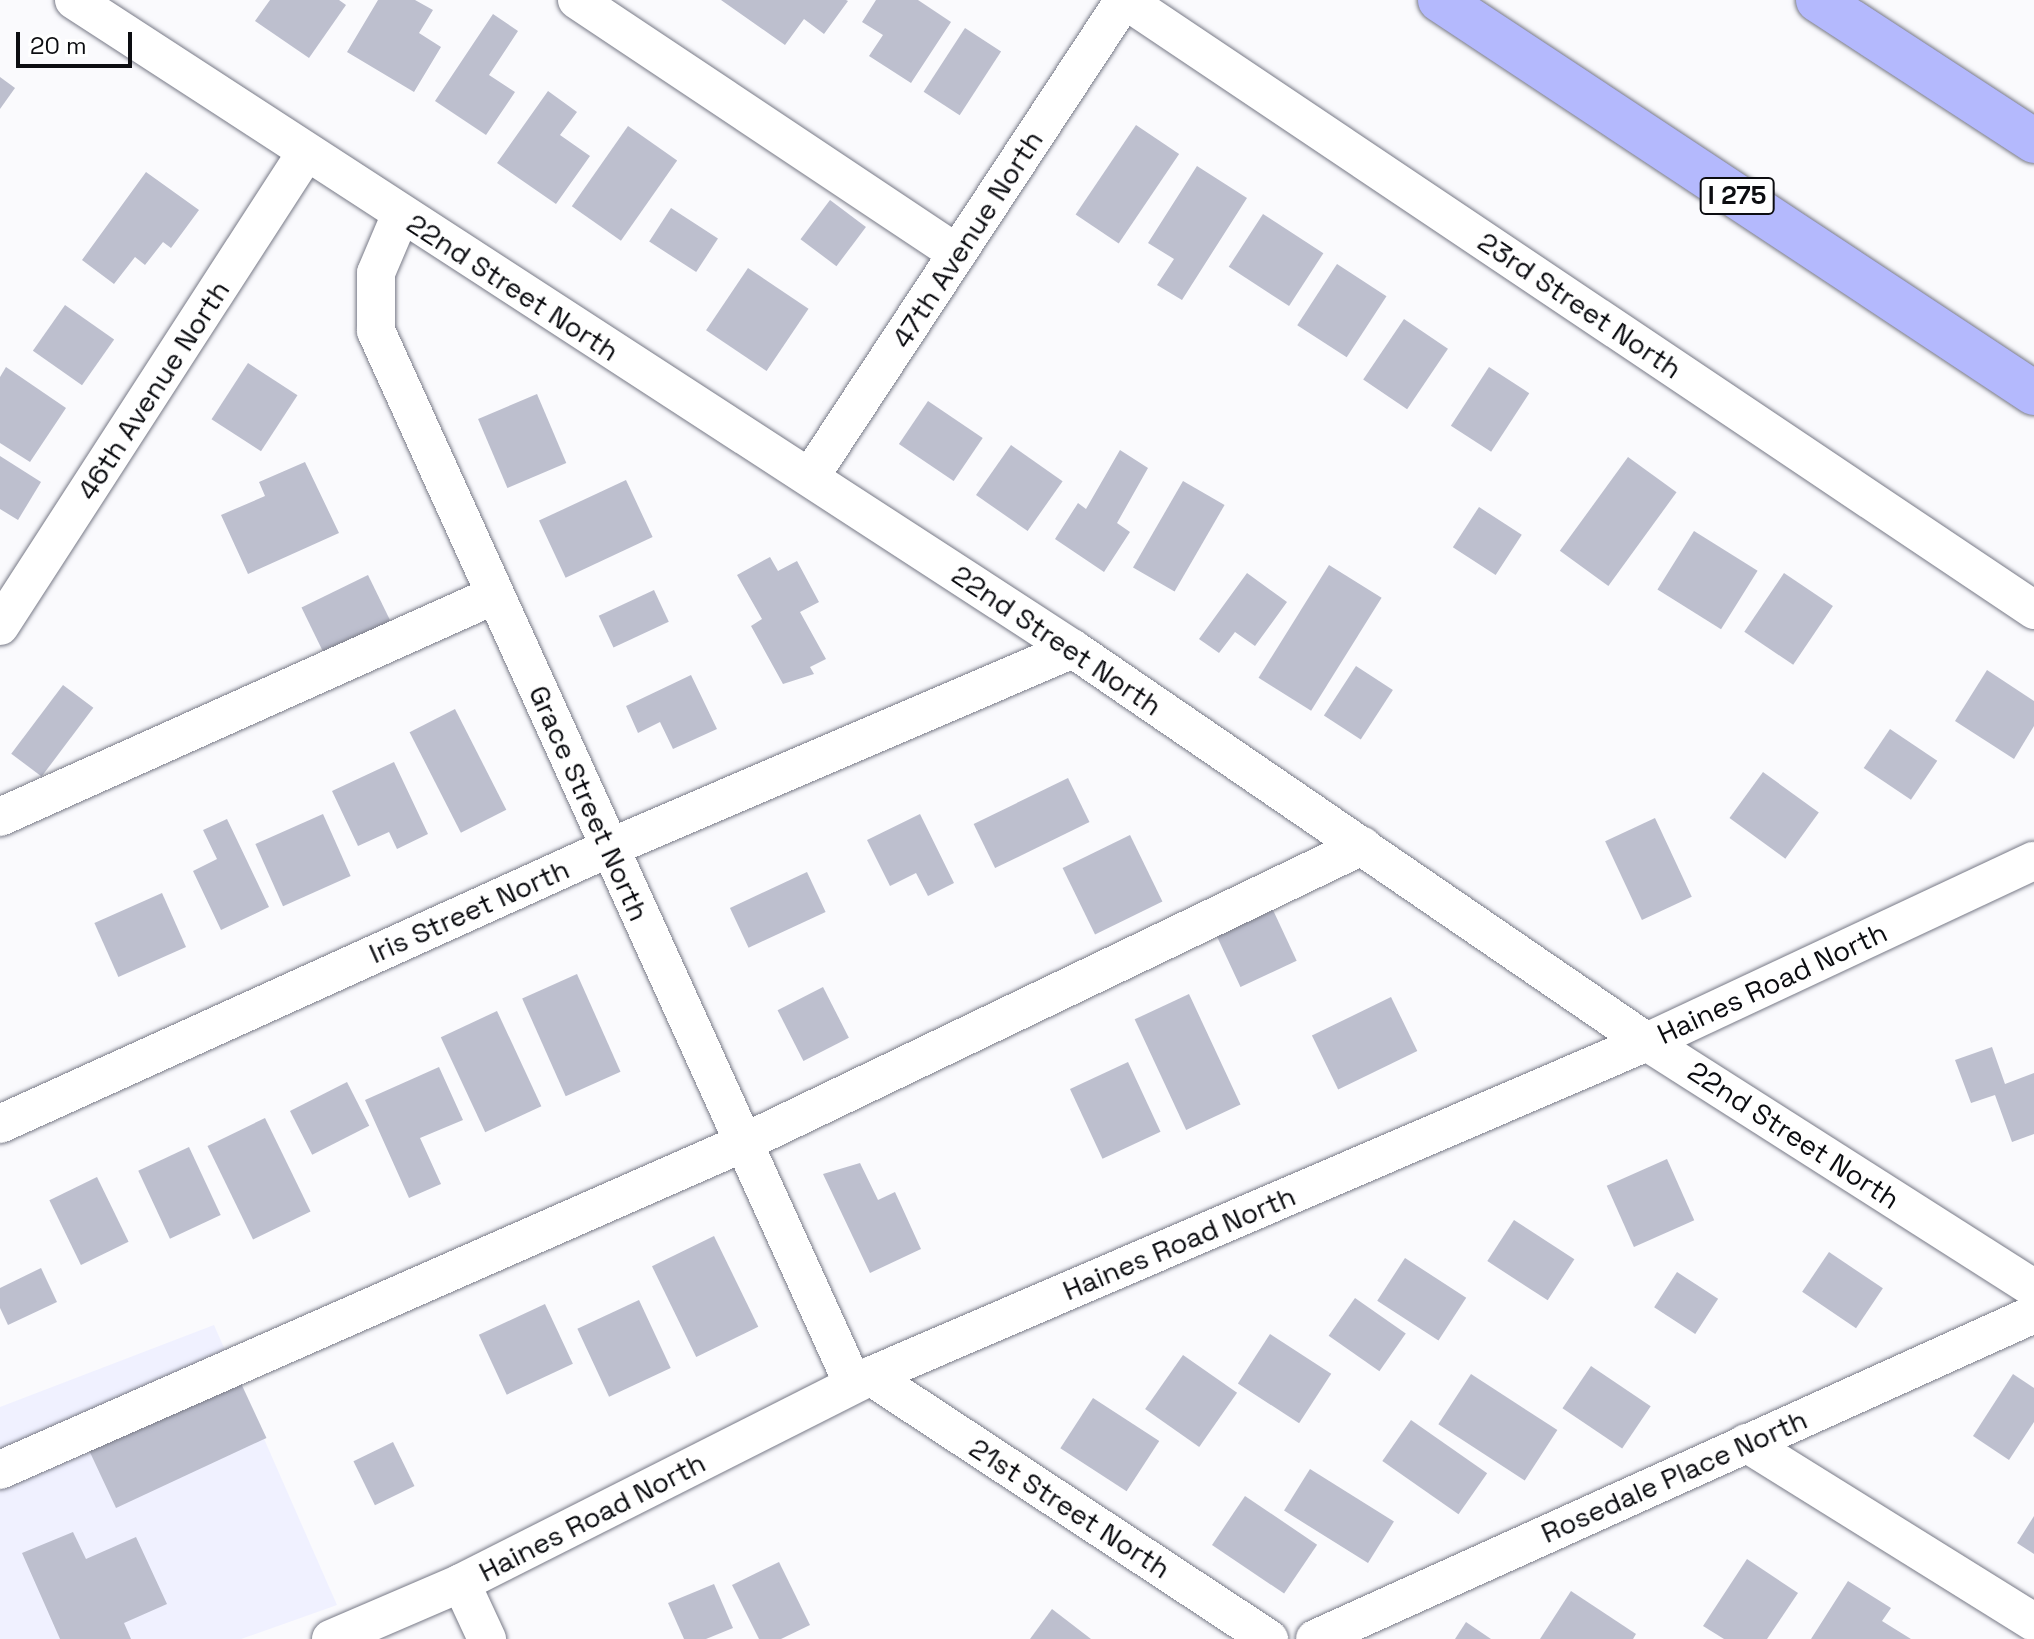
<!DOCTYPE html>
<style>
body{margin:0}
#map{position:relative;width:2034px;height:1639px;overflow:hidden;background:#fafafd;font-family:"Space Grotesk",sans-serif}
div>[style]{position:absolute}
[style*='--x']{left:calc(var(--x)*1px);top:calc(var(--y)*1px);width:calc(var(--w)*1px);rotate:calc(var(--a)*1deg)}
.built>*{inset:0;background:#f0f1ff}
.building>*{inset:0;background:#bdbfce;transform-origin:0 0}
.roads{filter:drop-shadow(0 0 2px #787a87) drop-shadow(0 0 2px #787a87)}
.minor>*{height:38px;margin:-19px;padding:0 19px;transform-origin:19px;border-radius:19px;background:#fff}
.highway>*{height:44px;margin:-22px;padding:0 22px;transform-origin:22px;border-radius:22px;background:#b4b9fd}
span{translate:-50% -50%;white-space:nowrap;text-align:center;line-height:1.15;-webkit-text-stroke:6px #fff;paint-order:stroke}
.shield-label span{padding:2px 6px;background:#fff;border:2px solid;border-radius:6px;-webkit-text-stroke-width:0}
.shield-label{font-size:26px;color:#0c0d11;font-weight:700}
.street-label{font-size:28px;color:#0c0d11}
.scale{position:absolute;left:16px;top:32px;width:116px;height:36px;box-sizing:border-box;border:4px solid #0c0d11;border-top:0;padding-left:10px;font-size:24px;line-height:28px;white-space:nowrap;color:#0c0d11;-webkit-text-stroke:6px #fff;paint-order:stroke}
</style>
<div id="map">
<div class="built">
<div style="clip-path:polygon(214px 1325px,337px 1605px,241px 1639px,0 1639px,0 1407px)"></div>
</div>
<div class="building">
<div style="clip-path:polygon(270px 0,339px 0,346px 5px,309px 58px,255px 21px)"></div>
<div style="clip-path:polygon(378px 0,415px 0,433px 10px,419px 33px,441px 47px,414px 92px,347px 52px)"></div>
<div style="clip-path:polygon(721px 0,846px 0,848px 1px,824px 34px,804px 19px,785px 45px)"></div>
<div style="clip-path:polygon(876px 0,918px 0,951px 22px,911px 83px,869px 56px,883px 35px,862px 22px)"></div>
<div style="clip-path:polygon(493px 14px,518px 31px,489px 75px,515px 92px,486px 135px,435px 101px)"></div>
<div style="left:965px;top:28px;width:43px;height:76px;rotate:33deg"></div>
<div style="clip-path:polygon(0 77px,15px 88px,0 109px)"></div>
<div style="clip-path:polygon(548px 91px,577px 112px,560px 135px,590px 156px,556px 204px,497px 163px)"></div>
<div style="left:1136px;top:125px;width:52px;height:108px;rotate:34deg"></div>
<div style="left:628px;top:126px;width:60px;height:98px;rotate:35deg"></div>
<div style="clip-path:polygon(1197px 166px,1247px 198px,1182px 300px,1157px 285px,1174px 259px,1148px 243px)"></div>
<div style="clip-path:polygon(146px 172px,199px 210px,171px 248px,163px 242px,145px 265px,135px 257px,114px 284px,82px 260px)"></div>
<div style="left:830px;top:200px;width:45px;height:49px;rotate:37deg"></div>
<div style="left:671px;top:208px;width:56px;height:40px;rotate:33deg"></div>
<div style="left:1263px;top:214px;width:72px;height:63px;rotate:33deg"></div>
<div style="left:1337px;top:264px;width:59px;height:73px;rotate:33deg"></div>
<div style="left:748px;top:268px;width:73px;height:75px;rotate:34deg"></div>
<div style="left:65px;top:305px;width:60px;height:56px;rotate:35deg"></div>
<div style="left:1404px;top:319px;width:53px;height:73px;rotate:34deg"></div>
<div style="left:248px;top:363px;width:59px;height:67px;rotate:33deg"></div>
<div style="clip-path:polygon(6px 367px,66px 408px,30px 462px,0 443px,0 377px)"></div>
<div style="left:1489px;top:367px;width:48px;height:70px;rotate:33deg"></div>
<div style="left:537px;top:394px;width:75px;height:64px;rotate:67deg"></div>
<div style="left:928px;top:401px;width:66px;height:52px;rotate:34deg"></div>
<div style="left:1011px;top:445px;width:63px;height:61px;rotate:35deg"></div>
<div style="clip-path:polygon(1120px 450px,1148px 468px,1117px 523px,1130px 532px,1104px 572px,1055px 539px,1078px 503px,1086px 509px)"></div>
<div style="clip-path:polygon(0 456px,41px 482px,18px 520px,0 509px)"></div>
<div style="left:1628px;top:457px;width:60px;height:116px;rotate:36deg"></div>
<div style="clip-path:polygon(305px 462px,339px 533px,248px 574px,221px 515px,265px 496px,259px 482px)"></div>
<div style="left:626px;top:480px;width:63px;height:96px;rotate:65deg"></div>
<div style="left:1183px;top:481px;width:48px;height:100px;rotate:30deg"></div>
<div style="left:1479px;top:507px;width:51px;height:48px;rotate:33deg"></div>
<div style="left:1694px;top:531px;width:75px;height:69px;rotate:32deg"></div>
<div style="clip-path:polygon(770px 557px,778px 571px,797px 561px,819px 602px,800px 612px,826px 659px,810px 667px,814px 674px,783px 684px,751px 626px,762px 619px,737px 575px)"></div>
<div style="left:1329px;top:565px;width:62px;height:133px;rotate:32deg"></div>
<div style="clip-path:polygon(1247px 573px,1287px 602px,1255px 646px,1235px 632px,1219px 653px,1199px 639px)"></div>
<div style="left:1784px;top:573px;width:59px;height:71px;rotate:34deg"></div>
<div style="left:368px;top:575px;width:64px;height:74px;rotate:64deg"></div>
<div style="left:654px;top:590px;width:35px;height:61px;rotate:65deg"></div>
<div style="left:1356px;top:666px;width:44px;height:59px;rotate:33deg"></div>
<div style="clip-path:polygon(1987px 670px,2034px 701px,2034px 726px,2014px 759px,1955px 721px)"></div>
<div style="clip-path:polygon(691px 675px,717px 729px,673px 749px,660px 722px,638px 733px,626px 706px)"></div>
<div style="left:63px;top:685px;width:38px;height:86px;rotate:37deg"></div>
<div style="left:455px;top:709px;width:113px;height:51px;rotate:63deg"></div>
<div style="left:1890px;top:729px;width:57px;height:47px;rotate:34deg"></div>
<div style="clip-path:polygon(394px 762px,428px 834px,397px 849px,389px 832px,358px 846px,332px 791px)"></div>
<div style="left:1763px;top:772px;width:69px;height:57px;rotate:36deg"></div>
<div style="left:1068px;top:778px;width:49px;height:105px;rotate:64deg"></div>
<div style="left:323px;top:814px;width:68px;height:74px;rotate:66deg"></div>
<div style="clip-path:polygon(920px 814px,954px 883px,928px 896px,916px 873px,890px 886px,867px 840px)"></div>
<div style="left:1655px;top:818px;width:87px;height:55px;rotate:65deg"></div>
<div style="clip-path:polygon(227px 819px,269px 907px,221px 930px,193px 871px,217px 859px,203px 830px)"></div>
<div style="left:1130px;top:835px;width:74px;height:75px;rotate:64deg"></div>
<div style="left:807px;top:872px;width:44px;height:85px;rotate:65deg"></div>
<div style="left:162px;top:893px;width:59px;height:74px;rotate:66deg"></div>
<div style="left:1273px;top:910px;width:56px;height:62px;rotate:65deg"></div>
<div style="left:577px;top:974px;width:107px;height:60px;rotate:66deg"></div>
<div style="left:823px;top:987px;width:57px;height:51px;rotate:63deg"></div>
<div style="left:1189px;top:994px;width:122px;height:60px;rotate:65deg"></div>
<div style="left:1391px;top:997px;width:60px;height:88px;rotate:64deg"></div>
<div style="left:497px;top:1011px;width:105px;height:62px;rotate:65deg"></div>
<div style="clip-path:polygon(1992px 1047px,2005px 1084px,2034px 1073px,2034px 1134px,2012px 1142px,1995px 1095px,1971px 1103px,1955px 1060px)"></div>
<div style="left:1128px;top:1062px;width:77px;height:64px;rotate:65deg"></div>
<div style="clip-path:polygon(439px 1067px,463px 1120px,420px 1138px,441px 1184px,409px 1198px,365px 1100px)"></div>
<div style="left:347px;top:1082px;width:49px;height:64px;rotate:63deg"></div>
<div style="left:265px;top:1118px;width:104px;height:64px;rotate:64deg"></div>
<div style="left:189px;top:1147px;width:75px;height:56px;rotate:65deg"></div>
<div style="left:1667px;top:1159px;width:67px;height:66px;rotate:66deg"></div>
<div style="clip-path:polygon(860px 1163px,878px 1200px,895px 1192px,921px 1249px,870px 1273px,823px 1174px)"></div>
<div style="left:97px;top:1177px;width:72px;height:53px;rotate:64deg"></div>
<div style="left:1514px;top:1220px;width:72px;height:49px;rotate:33deg"></div>
<div style="left:714px;top:1236px;width:101px;height:69px;rotate:64deg"></div>
<div style="left:1829px;top:1252px;width:65px;height:48px;rotate:34deg"></div>
<div style="left:1405px;top:1258px;width:73px;height:51px;rotate:33deg"></div>
<div style="clip-path:polygon(41px 1268px,57px 1302px,8px 1325px,0 1308px,0 1288px)"></div>
<div style="left:1677px;top:1272px;width:49px;height:42px;rotate:33deg"></div>
<div style="left:1355px;top:1298px;width:62px;height:46px;rotate:35deg"></div>
<div style="left:639px;top:1300px;width:75px;height:68px;rotate:65deg"></div>
<div style="left:545px;top:1304px;width:66px;height:73px;rotate:65deg"></div>
<div style="left:1270px;top:1334px;width:73px;height:59px;rotate:33deg"></div>
<div style="left:1183px;top:1355px;width:66px;height:66px;rotate:35deg"></div>
<div style="left:1591px;top:1366px;width:72px;height:51px;rotate:34deg"></div>
<div style="left:1471px;top:1374px;width:103px;height:60px;rotate:33deg"></div>
<div style="clip-path:polygon(2013px 1374px,2034px 1388px,2034px 1422px,2009px 1460px,1973px 1436px)"></div>
<div style="left:239px;top:1379px;width:65px;height:166px;rotate:65deg"></div>
<div style="left:1093px;top:1398px;width:79px;height:60px;rotate:33deg"></div>
<div style="left:1411px;top:1420px;width:93px;height:50px;rotate:35deg"></div>
<div style="left:393px;top:1442px;width:49px;height:44px;rotate:64deg"></div>
<div style="left:1310px;top:1469px;width:99px;height:49px;rotate:32deg"></div>
<div style="left:1245px;top:1496px;width:87px;height:59px;rotate:34deg"></div>
<div style="clip-path:polygon(2034px 1516px,2034px 1554px,2017px 1543px)"></div>
<div style="clip-path:polygon(73px 1532px,86px 1559px,136px 1537px,167px 1604px,124px 1623px,131px 1639px,60px 1639px,22px 1553px)"></div>
<div style="clip-path:polygon(1747px 1559px,1798px 1593px,1767px 1639px,1724px 1639px,1703px 1626px)"></div>
<div style="clip-path:polygon(779px 1562px,810px 1625px,781px 1639px,759px 1639px,732px 1585px)"></div>
<div style="clip-path:polygon(1848px 1581px,1891px 1608px,1882px 1621px,1911px 1639px,1811px 1639px)"></div>
<div style="clip-path:polygon(714px 1584px,733px 1628px,706px 1639px,684px 1639px,668px 1603px)"></div>
<div style="clip-path:polygon(1571px 1591px,1636px 1634px,1633px 1639px,1540px 1639px)"></div>
<div style="clip-path:polygon(1052px 1609px,1091px 1639px,1030px 1639px)"></div>
<div style="clip-path:polygon(1466px 1622px,1491px 1639px,1455px 1639px)"></div>
</div>
<div class="roads">
<div class="minor">
<div style="--x:74;--y:0;--w:1191;--a:33.01"></div>
<div style="--x:1073;--y:649;--w:696;--a:34.4"></div>
<div style="--x:1647;--y:1042;--w:459;--a:32.5"></div>
<div style="--x:577;--y:0;--w:457;--a:33.7"></div>
<div style="--x:1125;--y:0;--w:1095;--a:33.86"></div>
<div style="--x:401;--y:214;--w:64;--a:113"></div>
<div style="--x:376;--y:273;--w:58;--a:90"></div>
<div style="--x:376;--y:331;--w:1156;--a:65.63"></div>
<div style="--x:810;--y:477;--w:571;--a:-56.64"></div>
<div style="--x:0;--y:626;--w:562;--a:-57.13"></div>
<div style="--x:0;--y:817;--w:543;--a:-24.16"></div>
<div style="--x:0;--y:1124;--w:669;--a:-24.38"></div>
<div style="--x:609;--y:848;--w:505;--a:-23.21"></div>
<div style="--x:870;--y:1376;--w:478;--a:33.4"></div>
<div style="--x:1746;--y:1443;--w:339;--a:31.9"></div>
<div style="--x:0;--y:1470;--w:812;--a:-23.75"></div>
<div style="--x:743;--y:1143;--w:687;--a:-25.63"></div>
<div style="--x:461;--y:1583;--w:62;--a:65.1"></div>
<div style="--x:331;--y:1639;--w:142;--a:-23.3"></div>
<div style="--x:461;--y:1583;--w:458;--a:-26.8"></div>
<div style="--x:870;--y:1376;--w:846;--a:-23.26"></div>
<div style="--x:1647;--y:1042;--w:427;--a:-25.1"></div>
<div style="--x:1315;--y:1639;--w:789;--a:-24.32"></div>
</div>
<div class="highway">
<div style="--x:1440;--y:0;--w:712;--a:33.49"></div>
<div style="--x:1818;--y:0;--w:258;--a:33.1"></div>
</div>
</div>
<div class="shield-label">
<span style="left:1737px;top:196px">I 275</span>
</div>
<div class="street-label">
<span style="left:967px;top:239px;rotate:-57deg">47th Avenue North</span>
<span style="left:513px;top:287px;rotate:33deg">22nd Street North</span>
<span style="left:1580px;top:305px;rotate:34deg">23rd Street North</span>
<span style="left:153px;top:390px;rotate:-57deg">46th Avenue North</span>
<span style="left:1057px;top:640px;rotate:34deg">22nd Street North</span>
<span style="left:589px;top:803px;rotate:66deg">Grace Street North</span>
<span style="left:469px;top:911px;rotate:-24deg">Iris Street North</span>
<span style="left:1772px;top:983px;rotate:-25deg">Haines Road North</span>
<span style="left:1794px;top:1135px;rotate:33deg">22nd Street North</span>
<span style="left:1179px;top:1243px;rotate:-23deg">Haines Road North</span>
<span style="left:1674px;top:1476px;rotate:-24deg">Rosedale Place North</span>
<span style="left:1070px;top:1508px;rotate:33deg">21st Street North</span>
<span style="left:592px;top:1517px;rotate:-27deg">Haines Road North</span>
</div>
<div class="scale">20 m</div>
</div>
